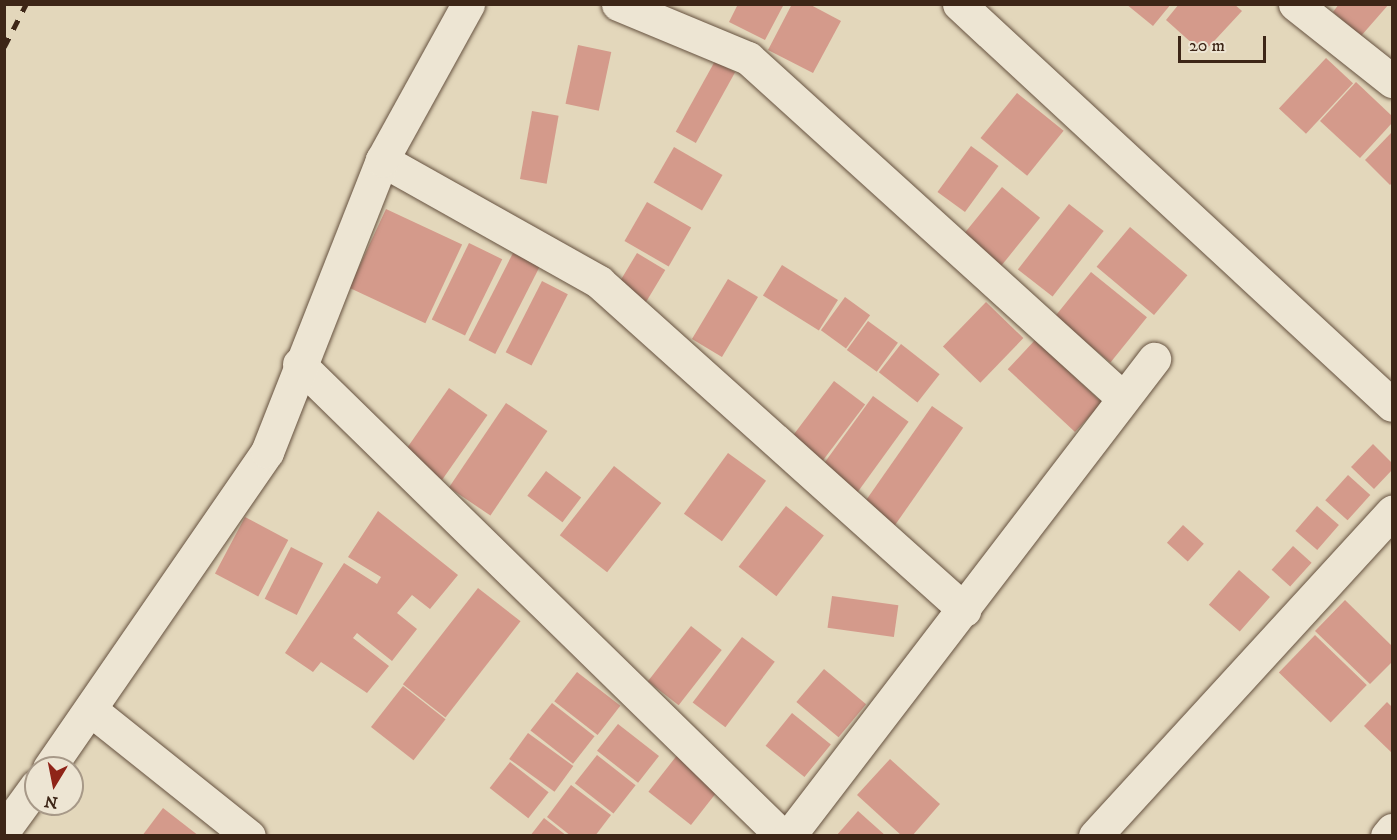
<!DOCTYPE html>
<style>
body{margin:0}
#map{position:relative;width:1397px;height:840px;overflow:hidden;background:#e3d7bb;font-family:"IM FELL DW Pica",serif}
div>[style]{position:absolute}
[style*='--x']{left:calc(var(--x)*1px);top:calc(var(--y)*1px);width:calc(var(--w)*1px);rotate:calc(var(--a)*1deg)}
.building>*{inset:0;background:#d49a8b;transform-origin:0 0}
.roads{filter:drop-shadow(0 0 2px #665240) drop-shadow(0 0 2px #665240)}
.street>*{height:33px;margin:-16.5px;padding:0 16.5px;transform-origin:16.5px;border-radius:16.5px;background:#ede5d3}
.rail>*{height:4.5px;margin-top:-2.25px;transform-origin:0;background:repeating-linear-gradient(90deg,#3d2617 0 10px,transparent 0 20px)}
span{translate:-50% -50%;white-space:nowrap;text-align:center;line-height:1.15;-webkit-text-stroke:6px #ede5d3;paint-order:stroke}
.frame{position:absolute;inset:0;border:6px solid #3d2617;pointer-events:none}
.north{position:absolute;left:24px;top:756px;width:60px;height:60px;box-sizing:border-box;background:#ede5d3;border:2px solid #a79988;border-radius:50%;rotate:190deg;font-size:16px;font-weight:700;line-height:24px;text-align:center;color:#3d2617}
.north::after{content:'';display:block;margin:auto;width:21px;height:27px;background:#8f2418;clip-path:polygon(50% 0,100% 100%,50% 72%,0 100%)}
.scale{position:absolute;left:1178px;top:36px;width:88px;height:27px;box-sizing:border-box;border:3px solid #3d2617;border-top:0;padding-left:8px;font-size:18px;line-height:21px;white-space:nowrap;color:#3d2617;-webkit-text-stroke:4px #ede5d3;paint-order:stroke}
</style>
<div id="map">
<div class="building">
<div style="clip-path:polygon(738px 4px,784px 4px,765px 40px,729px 22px)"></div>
<div style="clip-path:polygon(792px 4px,809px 4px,841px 21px,813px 73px,768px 50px)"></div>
<div style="clip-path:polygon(1126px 4px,1171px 4px,1153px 26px)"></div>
<div style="clip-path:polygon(1179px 4px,1234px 4px,1242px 11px,1203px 53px,1166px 20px)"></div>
<div style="clip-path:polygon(1339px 4px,1389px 4px,1361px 36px,1333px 12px)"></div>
<div style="left:578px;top:45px;width:34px;height:60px;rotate:12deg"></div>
<div style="left:1326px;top:58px;width:37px;height:69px;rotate:43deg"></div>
<div style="left:715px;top:61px;width:23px;height:81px;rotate:29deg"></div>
<div style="clip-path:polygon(1356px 82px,1392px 116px,1392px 123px,1360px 158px,1320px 121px)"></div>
<div style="left:1017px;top:93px;width:60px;height:58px;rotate:39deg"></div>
<div style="left:532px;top:111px;width:27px;height:69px;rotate:10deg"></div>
<div style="clip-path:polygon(1392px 132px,1392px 183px,1390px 185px,1365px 160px)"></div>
<div style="left:971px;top:146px;width:34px;height:57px;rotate:36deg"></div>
<div style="left:674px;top:147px;width:56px;height:41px;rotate:30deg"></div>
<div style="left:1002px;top:187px;width:49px;height:69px;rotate:39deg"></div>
<div style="left:647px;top:202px;width:51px;height:45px;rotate:30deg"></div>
<div style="left:1069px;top:204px;width:44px;height:83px;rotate:38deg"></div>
<div style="left:386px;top:209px;width:84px;height:87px;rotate:25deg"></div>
<div style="left:1130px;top:227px;width:75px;height:52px;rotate:40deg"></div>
<div style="left:469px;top:243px;width:37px;height:85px;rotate:26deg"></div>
<div style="left:513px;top:253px;width:30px;height:98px;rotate:27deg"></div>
<div style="left:637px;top:253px;width:33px;height:38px;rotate:31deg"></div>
<div style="left:782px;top:265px;width:66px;height:36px;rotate:32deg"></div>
<div style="left:1091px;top:272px;width:72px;height:58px;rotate:39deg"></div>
<div style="left:728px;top:279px;width:35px;height:70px;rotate:31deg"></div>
<div style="left:542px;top:281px;width:29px;height:80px;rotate:27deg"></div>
<div style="left:845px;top:297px;width:31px;height:41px;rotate:36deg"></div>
<div style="left:986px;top:302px;width:52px;height:62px;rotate:44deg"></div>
<div style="left:868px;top:321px;width:37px;height:36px;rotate:36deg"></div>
<div style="left:1035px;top:340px;width:92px;height:40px;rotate:43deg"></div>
<div style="left:901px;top:344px;width:49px;height:36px;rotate:38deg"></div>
<div style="left:834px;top:381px;width:39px;height:80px;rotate:37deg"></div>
<div style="left:449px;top:388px;width:47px;height:79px;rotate:35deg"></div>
<div style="left:873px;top:396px;width:44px;height:90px;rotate:36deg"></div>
<div style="left:506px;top:403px;width:50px;height:102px;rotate:34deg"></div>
<div style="left:932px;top:406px;width:38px;height:126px;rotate:35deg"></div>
<div style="clip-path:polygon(1373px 444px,1392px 463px,1392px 470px,1374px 489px,1351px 467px)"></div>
<div style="left:728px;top:453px;width:47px;height:75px;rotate:36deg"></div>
<div style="left:614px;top:466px;width:60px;height:88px;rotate:38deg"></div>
<div style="left:546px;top:471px;width:44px;height:31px;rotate:37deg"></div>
<div style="left:1348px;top:475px;width:30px;height:34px;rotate:42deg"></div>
<div style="left:786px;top:506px;width:48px;height:77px;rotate:38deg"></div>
<div style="left:1317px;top:506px;width:29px;height:33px;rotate:41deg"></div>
<div style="clip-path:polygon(378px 511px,458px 575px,430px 609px,412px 595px,397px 613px,417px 629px,392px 661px,357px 633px,353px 638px,389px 666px,367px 693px,321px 662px,313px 672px,285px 653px,344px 563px,377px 584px,381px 577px,348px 557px)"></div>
<div style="left:245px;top:517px;width:49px;height:64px;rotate:28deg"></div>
<div style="left:1183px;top:525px;width:28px;height:24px;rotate:42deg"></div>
<div style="left:1293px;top:546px;width:25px;height:32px;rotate:42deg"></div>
<div style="left:291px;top:547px;width:36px;height:58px;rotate:27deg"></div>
<div style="left:1239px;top:570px;width:41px;height:46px;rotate:41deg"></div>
<div style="left:478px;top:588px;width:54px;height:122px;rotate:38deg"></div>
<div style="left:832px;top:596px;width:67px;height:32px;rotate:8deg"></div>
<div style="clip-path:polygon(1345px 600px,1392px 646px,1392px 662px,1370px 684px,1315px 631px)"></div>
<div style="left:691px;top:626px;width:39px;height:70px;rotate:38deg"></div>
<div style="left:1315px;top:635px;width:72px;height:52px;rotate:44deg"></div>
<div style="left:742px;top:637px;width:41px;height:82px;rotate:37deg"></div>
<div style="left:824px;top:669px;width:55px;height:43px;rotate:40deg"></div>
<div style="left:577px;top:672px;width:55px;height:37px;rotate:38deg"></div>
<div style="left:403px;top:686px;width:54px;height:52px;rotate:38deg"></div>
<div style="clip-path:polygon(1387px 702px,1392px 707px,1392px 753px,1364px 726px)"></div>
<div style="left:552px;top:703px;width:54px;height:35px;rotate:38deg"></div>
<div style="left:792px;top:713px;width:50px;height:42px;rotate:39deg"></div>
<div style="left:618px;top:724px;width:52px;height:34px;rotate:38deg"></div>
<div style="left:528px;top:733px;width:56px;height:32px;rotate:36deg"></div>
<div style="left:678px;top:754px;width:54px;height:48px;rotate:38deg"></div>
<div style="left:597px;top:755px;width:49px;height:36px;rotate:38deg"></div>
<div style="clip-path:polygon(890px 759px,940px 804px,912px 836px,902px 836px,857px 795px)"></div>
<div style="left:510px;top:762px;width:49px;height:33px;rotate:38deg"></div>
<div style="clip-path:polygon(571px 785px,611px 815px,595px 836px,571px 836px,547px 817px)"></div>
<div style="clip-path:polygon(163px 808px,199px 836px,142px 836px)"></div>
<div style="clip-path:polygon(858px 811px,886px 836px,836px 836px)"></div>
<div style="clip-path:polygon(544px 818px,567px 836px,530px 836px)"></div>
</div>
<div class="roads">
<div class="street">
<div style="--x:618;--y:4;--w:141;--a:22.6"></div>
<div style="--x:748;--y:58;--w:506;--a:42.2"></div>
<div style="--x:959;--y:4;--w:590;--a:42.8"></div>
<div style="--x:1295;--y:4;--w:124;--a:38.4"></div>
<div style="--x:382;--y:160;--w:249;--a:29.3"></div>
<div style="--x:599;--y:282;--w:491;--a:41.9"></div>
<div style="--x:299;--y:364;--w:675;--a:44.34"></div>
<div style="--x:91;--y:710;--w:202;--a:38.6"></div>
<div style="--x:49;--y:768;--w:384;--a:-55.4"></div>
<div style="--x:267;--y:452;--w:314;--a:-68.5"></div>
<div style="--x:382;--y:160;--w:178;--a:-61.1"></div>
<div style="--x:4;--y:830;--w:54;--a:-54"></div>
<div style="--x:789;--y:836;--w:601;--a:-52.58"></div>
<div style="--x:1095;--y:836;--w:440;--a:-47.5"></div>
<div style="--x:1387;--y:836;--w:8;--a:-50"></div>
</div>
</div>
<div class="rail">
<div style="--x:4;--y:47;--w:48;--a:-62.9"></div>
</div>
<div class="frame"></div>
<div class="north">N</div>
<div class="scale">20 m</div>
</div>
